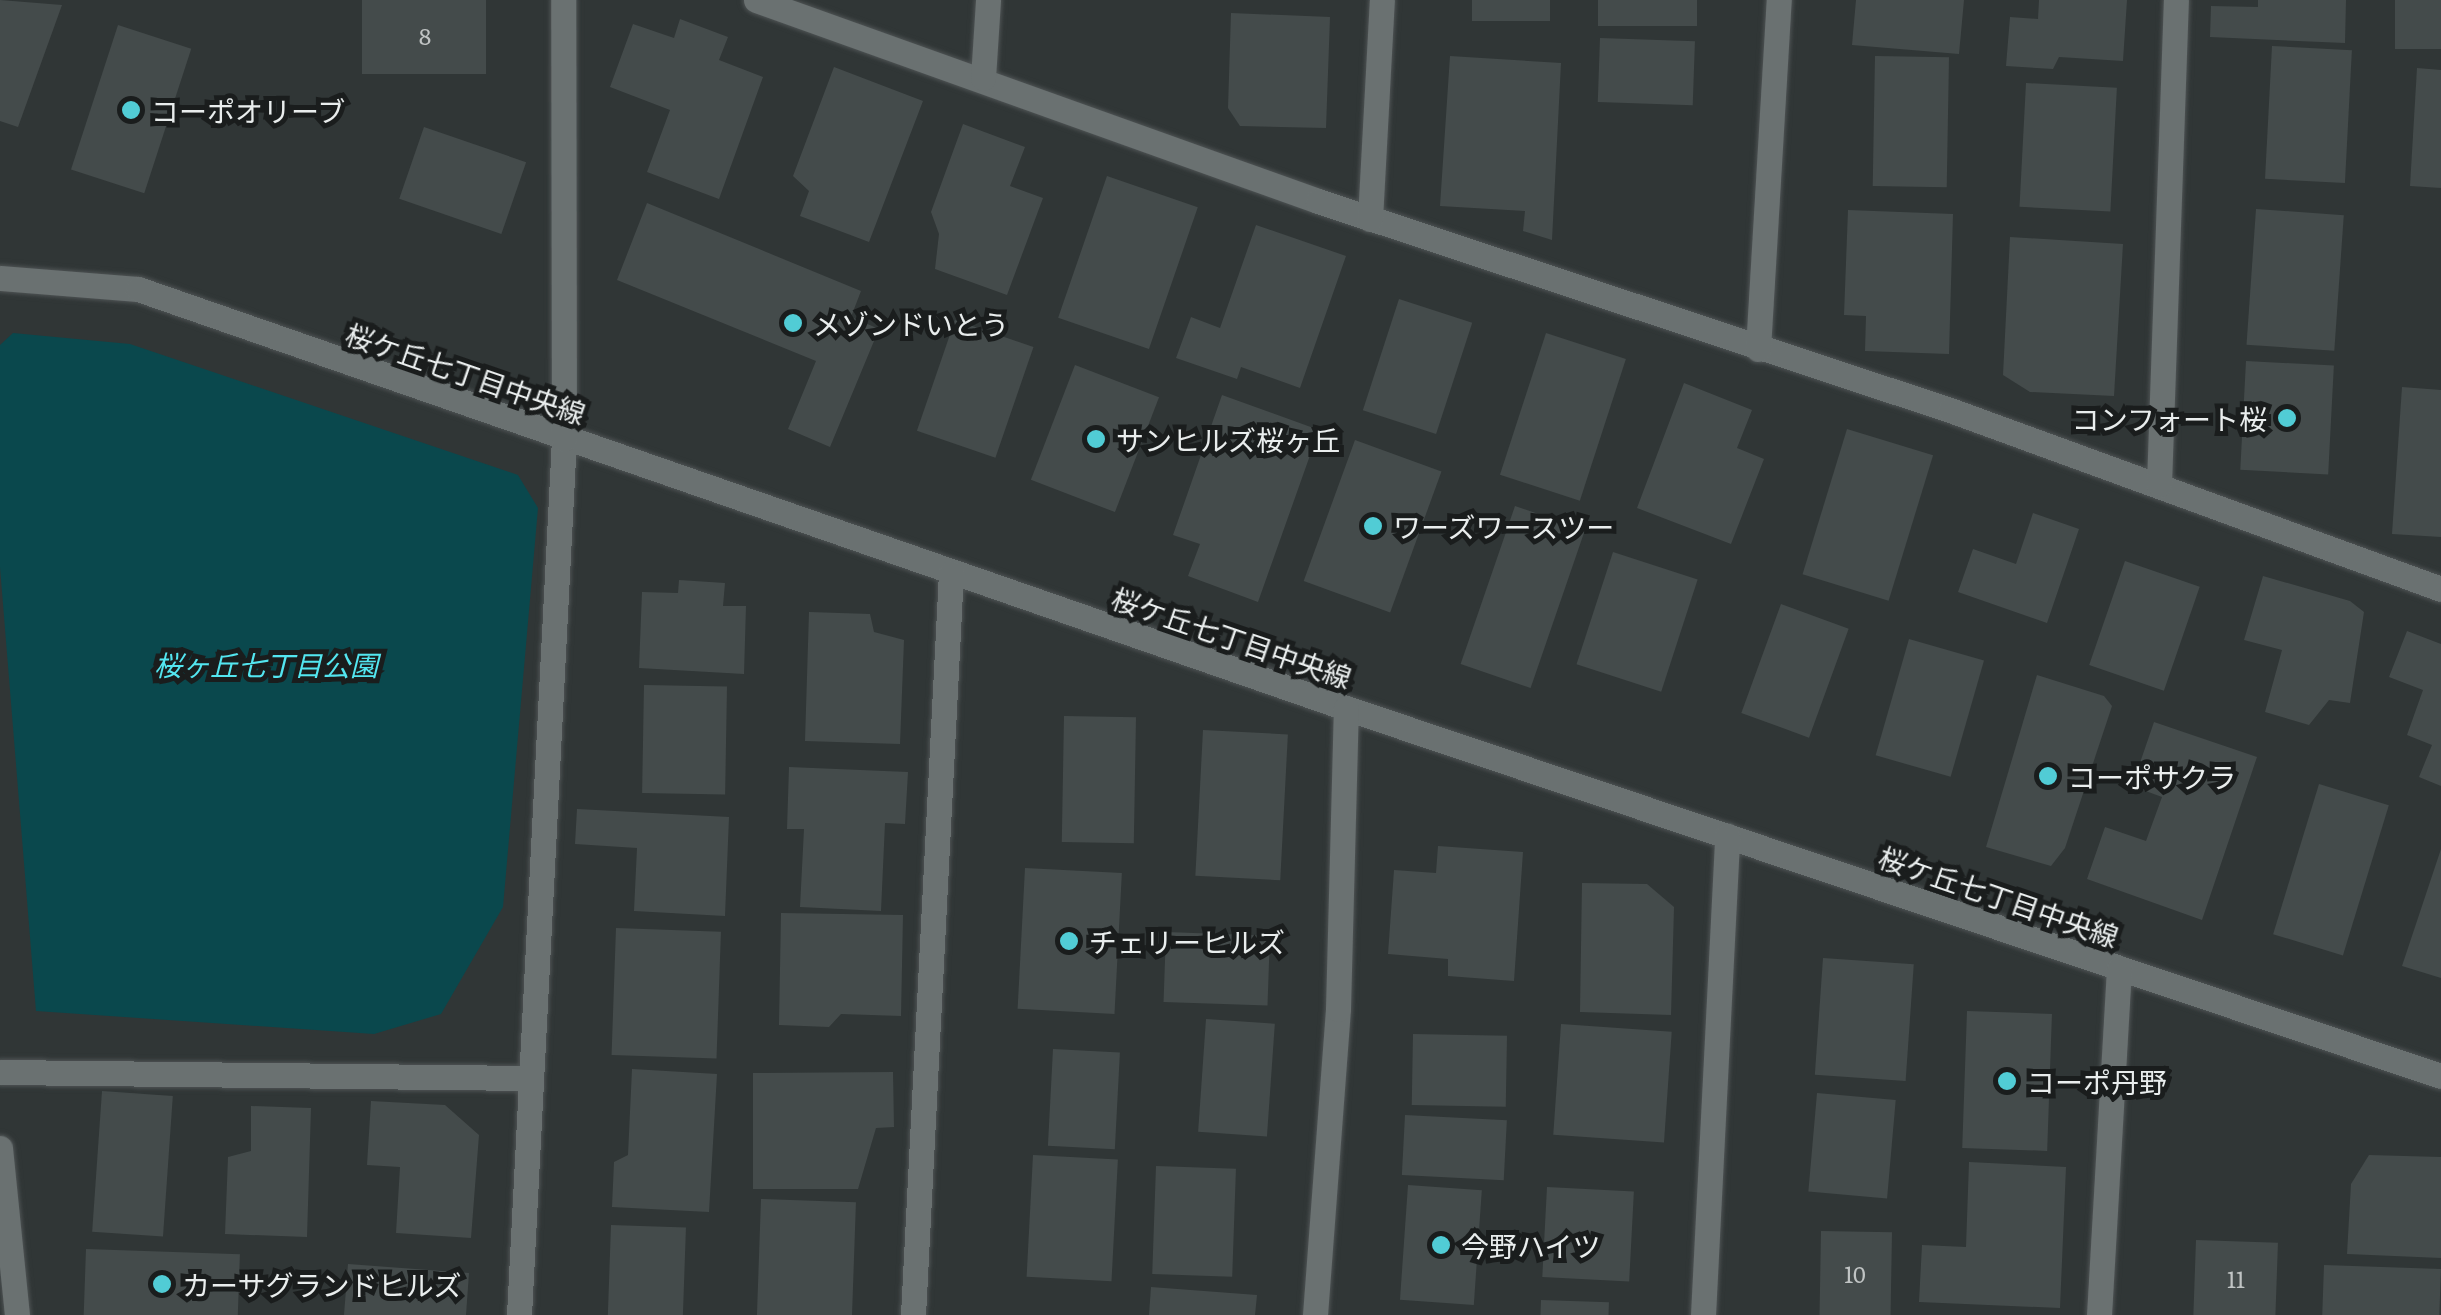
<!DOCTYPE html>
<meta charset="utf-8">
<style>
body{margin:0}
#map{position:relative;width:2441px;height:1315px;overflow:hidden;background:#303636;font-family:Literata,"Noto Sans JP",serif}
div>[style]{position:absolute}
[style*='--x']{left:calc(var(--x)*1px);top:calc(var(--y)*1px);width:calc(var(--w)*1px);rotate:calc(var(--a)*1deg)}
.green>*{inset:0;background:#0a484d}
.building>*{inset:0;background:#444b4b;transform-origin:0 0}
.roads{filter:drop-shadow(0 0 2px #4e5354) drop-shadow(0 0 2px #4e5354)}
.minor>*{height:25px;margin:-12.5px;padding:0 12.5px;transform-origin:12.5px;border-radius:12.5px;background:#6a7171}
.dots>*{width:28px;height:28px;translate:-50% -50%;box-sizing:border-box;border:5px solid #1a1d1d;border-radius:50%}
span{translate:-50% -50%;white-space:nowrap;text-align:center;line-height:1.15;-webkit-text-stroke:10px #1a1d1d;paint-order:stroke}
.number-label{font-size:22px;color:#c0c4c4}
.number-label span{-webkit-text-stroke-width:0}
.poi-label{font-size:28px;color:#e9eded}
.left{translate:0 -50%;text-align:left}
.right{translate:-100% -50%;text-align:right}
.street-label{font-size:28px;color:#e9eded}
.park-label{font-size:28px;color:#53e6f0;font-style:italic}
</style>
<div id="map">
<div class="green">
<div style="clip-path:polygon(13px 333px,130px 344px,518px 475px,538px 508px,503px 907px,441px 1014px,374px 1034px,36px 1011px,0 567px,0 345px)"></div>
</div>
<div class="building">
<div style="clip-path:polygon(0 0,62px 5px,18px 127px,0 121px)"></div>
<div style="left:362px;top:0;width:124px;height:74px"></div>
<div style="left:1472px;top:0;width:78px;height:21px"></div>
<div style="left:1598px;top:0;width:99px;height:26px"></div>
<div style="clip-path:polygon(1856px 0,1964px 0,1959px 54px,1852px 45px)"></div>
<div style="clip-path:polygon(2039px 0,2127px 0,2123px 61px,2059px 57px,2053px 69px,2006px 66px,2010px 17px,2038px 19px)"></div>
<div style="clip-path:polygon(2258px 0,2346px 0,2345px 43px,2210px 37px,2211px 6px,2258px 7px)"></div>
<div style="left:2395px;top:0;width:46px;height:49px"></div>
<div style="clip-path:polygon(1231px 13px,1330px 17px,1326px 128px,1240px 126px,1228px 108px)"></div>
<div style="clip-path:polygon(680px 19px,728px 37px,719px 60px,763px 77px,719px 199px,647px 172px,670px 110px,610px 87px,633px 24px,674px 38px)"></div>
<div style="left:118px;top:25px;width:77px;height:152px;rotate:18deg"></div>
<div style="left:1600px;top:38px;width:95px;height:64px;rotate:2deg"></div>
<div style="left:2272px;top:46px;width:80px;height:133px;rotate:3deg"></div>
<div style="clip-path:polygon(1450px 56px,1561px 63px,1552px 240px,1523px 231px,1525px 211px,1440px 206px)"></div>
<div style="left:1875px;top:56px;width:74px;height:130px;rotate:1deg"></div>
<div style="clip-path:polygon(834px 67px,923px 101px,869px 242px,800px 216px,809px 191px,793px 176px)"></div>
<div style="clip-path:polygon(2417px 68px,2441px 70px,2441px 188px,2410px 186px)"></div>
<div style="left:2026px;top:83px;width:91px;height:124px;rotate:3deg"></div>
<div style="clip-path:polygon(963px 124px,1025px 147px,1010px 186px,1043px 198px,1007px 295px,935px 269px,939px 234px,931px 212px)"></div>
<div style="left:424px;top:127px;width:108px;height:76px;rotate:19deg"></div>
<div style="left:1107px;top:176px;width:96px;height:150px;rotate:19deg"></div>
<div style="clip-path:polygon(647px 203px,861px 291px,851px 317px,879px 329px,830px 447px,788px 429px,816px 361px,617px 280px)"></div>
<div style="left:2256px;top:209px;width:88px;height:136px;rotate:4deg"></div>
<div style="clip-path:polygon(1848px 210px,1953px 214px,1949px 354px,1865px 351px,1866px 316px,1844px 315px)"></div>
<div style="clip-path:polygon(1256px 225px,1346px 256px,1300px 388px,1241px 367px,1237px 379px,1176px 358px,1191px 317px,1220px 328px)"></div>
<div style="clip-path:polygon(2010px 237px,2123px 244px,2114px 396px,2030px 392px,2003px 375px)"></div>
<div style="left:1399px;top:299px;width:77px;height:117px;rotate:18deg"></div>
<div style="left:955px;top:320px;width:83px;height:117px;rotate:19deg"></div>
<div style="left:1546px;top:333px;width:84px;height:149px;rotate:18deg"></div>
<div style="left:2246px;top:361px;width:88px;height:109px;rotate:3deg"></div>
<div style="left:1075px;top:365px;width:90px;height:123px;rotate:21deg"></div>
<div style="clip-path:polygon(1684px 383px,1752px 410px,1737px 448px,1764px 459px,1731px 544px,1637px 508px)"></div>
<div style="clip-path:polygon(2402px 387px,2441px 390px,2441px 537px,2392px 534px)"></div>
<div style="clip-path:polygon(1222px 395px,1319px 430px,1258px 602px,1188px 576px,1200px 544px,1173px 535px)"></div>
<div style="left:1847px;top:429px;width:90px;height:152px;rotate:17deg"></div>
<div style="left:1355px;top:440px;width:92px;height:150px;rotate:20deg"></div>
<div style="left:1515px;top:506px;width:74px;height:167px;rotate:19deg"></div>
<div style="clip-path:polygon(2033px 513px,2079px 529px,2047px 623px,1958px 592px,1973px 549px,2016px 564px)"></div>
<div style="left:1613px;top:552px;width:89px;height:118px;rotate:18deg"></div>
<div style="left:2125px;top:561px;width:79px;height:110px;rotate:19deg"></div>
<div style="clip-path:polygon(2263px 576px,2350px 601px,2364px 612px,2350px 703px,2329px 700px,2309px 725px,2265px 712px,2282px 650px,2244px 640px)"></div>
<div style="clip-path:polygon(679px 580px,725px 583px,723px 606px,746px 606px,744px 674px,639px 668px,642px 592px,678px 593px)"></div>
<div style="left:1781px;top:604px;width:72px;height:116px;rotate:20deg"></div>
<div style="clip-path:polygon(809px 612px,870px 614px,874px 632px,904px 640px,900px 744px,805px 741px)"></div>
<div style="clip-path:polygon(2407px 631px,2441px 644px,2441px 786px,2419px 777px,2432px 745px,2407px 735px,2423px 690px,2389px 677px)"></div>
<div style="left:1909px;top:639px;width:78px;height:121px;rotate:16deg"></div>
<div style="clip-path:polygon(2037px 675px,2104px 696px,2112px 706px,2065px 848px,2051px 866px,1986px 847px)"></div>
<div style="left:644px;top:685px;width:83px;height:108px;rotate:1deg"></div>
<div style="left:1064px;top:716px;width:72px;height:126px;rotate:1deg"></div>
<div style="clip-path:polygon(2154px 722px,2257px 757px,2202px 920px,2087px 879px,2105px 827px,2146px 841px,2162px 797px,2132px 786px)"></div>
<div style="left:1203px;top:730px;width:85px;height:146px;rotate:3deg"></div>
<div style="clip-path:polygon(789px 767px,908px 772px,905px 824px,885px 823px,881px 911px,800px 907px,804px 829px,787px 829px)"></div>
<div style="left:2319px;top:784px;width:73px;height:157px;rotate:17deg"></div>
<div style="clip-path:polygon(577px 809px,729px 817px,725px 916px,634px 911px,637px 848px,575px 844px)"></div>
<div style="clip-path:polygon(1438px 846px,1523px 852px,1514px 981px,1448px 976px,1448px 959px,1388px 954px,1394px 870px,1436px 873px)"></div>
<div style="clip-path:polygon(2441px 849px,2441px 978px,2402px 966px)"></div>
<div style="left:1025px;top:868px;width:97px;height:141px;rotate:3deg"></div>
<div style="clip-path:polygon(1582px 883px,1647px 884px,1674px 907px,1671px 1015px,1580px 1012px)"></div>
<div style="clip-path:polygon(781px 913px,903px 915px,901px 1016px,841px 1014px,829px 1027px,779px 1025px)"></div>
<div style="left:616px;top:928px;width:105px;height:127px;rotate:2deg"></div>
<div style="left:1166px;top:932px;width:104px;height:70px;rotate:2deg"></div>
<div style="left:1823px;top:958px;width:91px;height:117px;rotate:4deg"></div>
<div style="left:1967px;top:1011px;width:85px;height:137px;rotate:2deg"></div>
<div style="left:1206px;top:1019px;width:69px;height:113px;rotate:4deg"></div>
<div style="left:1561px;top:1024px;width:111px;height:111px;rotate:4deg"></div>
<div style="left:1413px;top:1034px;width:94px;height:71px;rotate:1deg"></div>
<div style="left:1053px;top:1049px;width:67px;height:97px;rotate:3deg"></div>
<div style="clip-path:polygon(632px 1069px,717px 1074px,709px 1212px,612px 1207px,614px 1162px,628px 1155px)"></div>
<div style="clip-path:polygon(893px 1072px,894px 1127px,876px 1128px,858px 1189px,753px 1189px,753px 1073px)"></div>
<div style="left:102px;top:1091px;width:71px;height:141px;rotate:4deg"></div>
<div style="left:1817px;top:1093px;width:79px;height:99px;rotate:5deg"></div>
<div style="clip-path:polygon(371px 1101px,445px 1105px,479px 1135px,471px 1238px,396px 1233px,400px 1167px,367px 1165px)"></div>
<div style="clip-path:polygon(251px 1106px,311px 1108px,307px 1237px,225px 1234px,228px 1157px,251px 1151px)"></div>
<div style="left:1405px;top:1115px;width:102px;height:60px;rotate:3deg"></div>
<div style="left:1033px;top:1155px;width:85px;height:122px;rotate:3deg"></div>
<div style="clip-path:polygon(2369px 1155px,2441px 1157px,2441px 1258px,2347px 1254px,2351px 1184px)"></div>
<div style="clip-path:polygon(1969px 1162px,2066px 1167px,2060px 1308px,1919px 1302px,1922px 1245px,1966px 1247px)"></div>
<div style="left:1156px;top:1166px;width:80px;height:108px;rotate:2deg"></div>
<div style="left:1408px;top:1185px;width:74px;height:115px;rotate:4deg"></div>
<div style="left:1547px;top:1187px;width:87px;height:90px;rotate:3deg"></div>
<div style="left:761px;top:1199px;width:95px;height:116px;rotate:2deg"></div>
<div style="left:611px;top:1225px;width:75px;height:90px;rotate:2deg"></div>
<div style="left:1821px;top:1231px;width:71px;height:84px;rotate:1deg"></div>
<div style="left:2196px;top:1240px;width:82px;height:75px;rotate:2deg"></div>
<div style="left:86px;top:1249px;width:154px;height:66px;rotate:2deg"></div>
<div style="clip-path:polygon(348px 1264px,469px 1273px,466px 1315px,344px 1315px)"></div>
<div style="left:2324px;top:1265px;width:117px;height:50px;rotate:2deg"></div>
<div style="clip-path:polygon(1151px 1287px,1257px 1295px,1255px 1315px,1149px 1315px)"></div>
<div style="left:1541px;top:1300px;width:68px;height:15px;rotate:2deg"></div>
</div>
<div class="roads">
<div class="minor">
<div style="--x:756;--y:0;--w:597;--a:19.68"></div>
<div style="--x:1318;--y:201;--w:666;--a:18.3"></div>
<div style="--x:1950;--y:410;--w:523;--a:20.03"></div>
<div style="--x:983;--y:78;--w:78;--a:-86.3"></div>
<div style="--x:1370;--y:219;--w:219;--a:-86.9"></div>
<div style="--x:0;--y:278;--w:138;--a:4.6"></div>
<div style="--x:138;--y:289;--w:1279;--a:19.13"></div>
<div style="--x:1346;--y:708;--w:1155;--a:18.58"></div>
<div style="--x:1758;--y:349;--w:350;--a:-86.6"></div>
<div style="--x:2159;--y:484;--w:484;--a:-88"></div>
<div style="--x:0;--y:1072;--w:530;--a:0.65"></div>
<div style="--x:0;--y:1148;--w:168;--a:84.2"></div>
<div style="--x:519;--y:1315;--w:877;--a:-87.06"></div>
<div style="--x:564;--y:439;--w:439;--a:-90.1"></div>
<div style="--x:913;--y:1315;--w:743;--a:-87.07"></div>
<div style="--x:1315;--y:1315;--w:307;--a:-85.7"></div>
<div style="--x:1338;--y:1009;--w:301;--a:-88.5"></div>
<div style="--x:1703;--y:1315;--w:480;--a:-87.1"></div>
<div style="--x:2099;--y:1315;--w:347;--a:-86.7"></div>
</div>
</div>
<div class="dots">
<div style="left:131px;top:110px;background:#51ccd5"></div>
<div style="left:793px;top:323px;background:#51ccd5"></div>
<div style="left:2287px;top:418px;background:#51ccd5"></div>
<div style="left:1096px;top:439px;background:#51ccd5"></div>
<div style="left:1373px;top:526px;background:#51ccd5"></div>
<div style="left:2048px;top:776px;background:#51ccd5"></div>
<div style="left:1069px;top:941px;background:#51ccd5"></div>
<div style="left:2007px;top:1081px;background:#51ccd5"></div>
<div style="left:1441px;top:1245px;background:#51ccd5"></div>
<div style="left:162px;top:1284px;background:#51ccd5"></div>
</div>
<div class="number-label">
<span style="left:425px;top:36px">8</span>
<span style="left:1855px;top:1274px">10</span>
<span style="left:2236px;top:1279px">11</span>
</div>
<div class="poi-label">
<span class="left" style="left:151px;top:110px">コーポオリーブ</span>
<span class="left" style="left:813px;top:323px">メゾンドいとう</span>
<span class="right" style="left:2267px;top:418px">コンフォート桜</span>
<span class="left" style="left:1116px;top:439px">サンヒルズ桜ヶ丘</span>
<span class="left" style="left:1393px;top:526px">ワーズワースツー</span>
<span class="left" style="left:2068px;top:776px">コーポサクラ</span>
<span class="left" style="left:1089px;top:941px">チェリーヒルズ</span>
<span class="left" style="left:2027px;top:1081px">コーポ丹野</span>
<span class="left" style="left:1461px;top:1245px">今野ハイツ</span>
<span class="left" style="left:182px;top:1284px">カーサグランドヒルズ</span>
</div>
<div class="street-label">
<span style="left:466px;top:373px;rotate:19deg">桜ケ丘七丁目中央線</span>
<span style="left:1232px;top:637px;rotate:19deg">桜ケ丘七丁目中央線</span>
<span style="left:1999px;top:896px;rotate:19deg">桜ケ丘七丁目中央線</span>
</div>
<div class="park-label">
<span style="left:266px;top:664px">桜ヶ丘七丁目公園</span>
</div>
</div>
